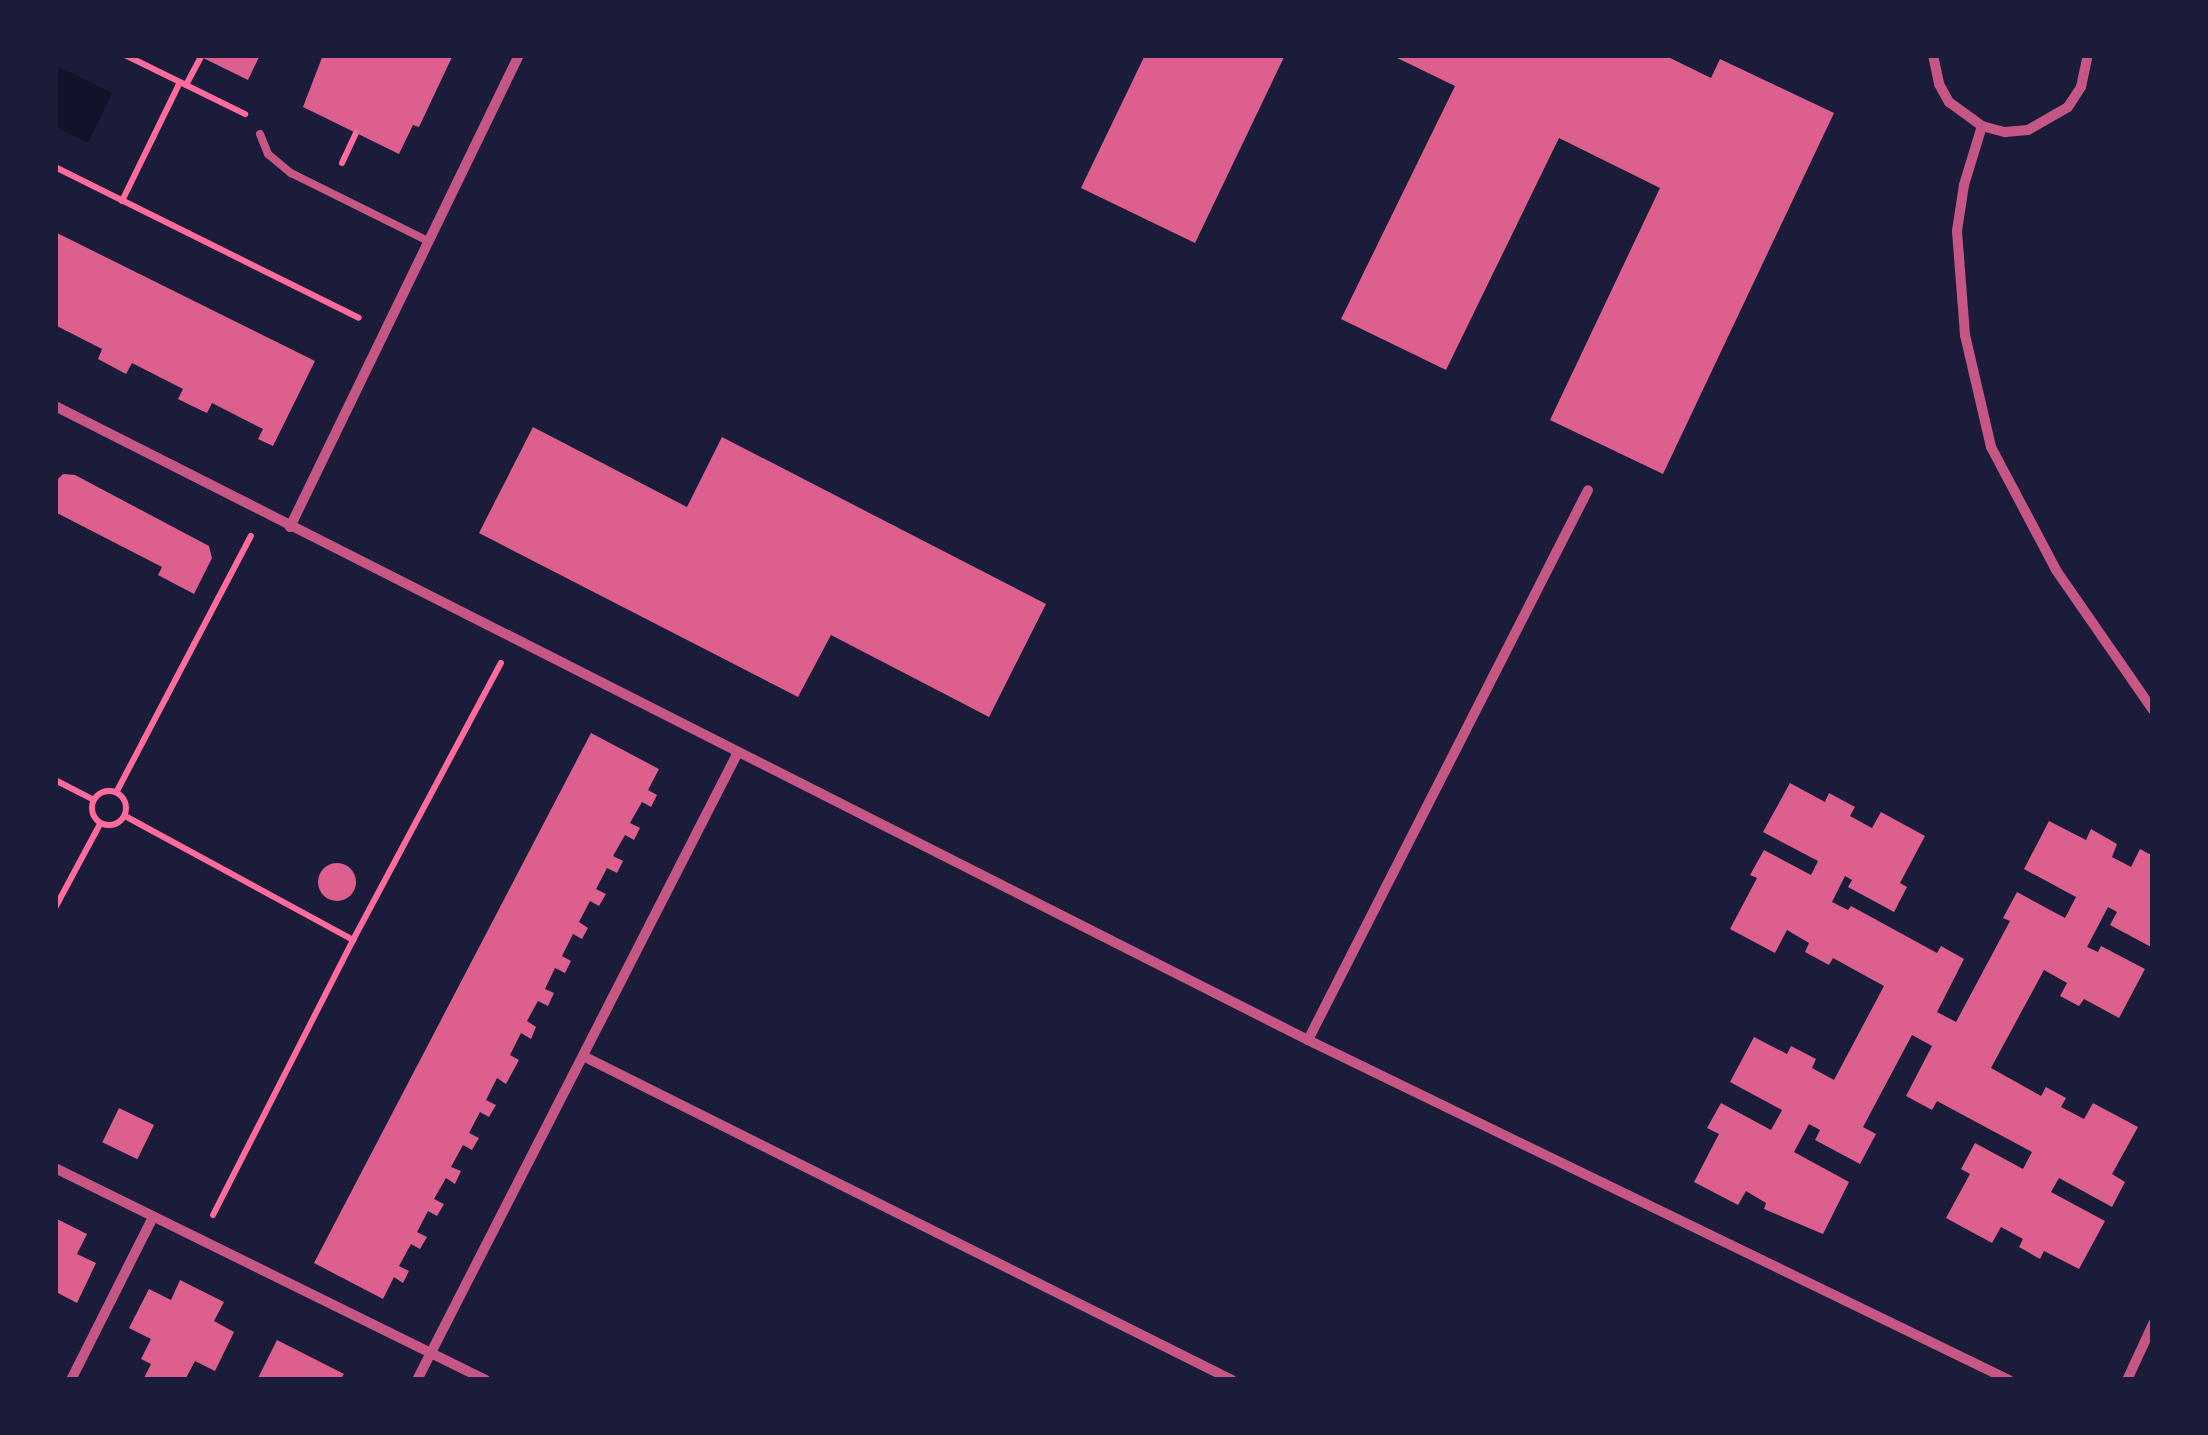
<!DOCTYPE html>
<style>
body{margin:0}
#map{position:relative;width:2208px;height:1435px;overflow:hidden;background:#1b1b3a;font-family:"Noto Sans",sans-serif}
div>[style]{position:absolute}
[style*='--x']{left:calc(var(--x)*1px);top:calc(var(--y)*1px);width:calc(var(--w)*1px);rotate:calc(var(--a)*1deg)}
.water>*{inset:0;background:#12122b}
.building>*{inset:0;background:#dd5f8e;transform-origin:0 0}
.round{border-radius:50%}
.path>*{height:6px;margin:-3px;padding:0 3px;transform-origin:3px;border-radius:3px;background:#ff6b9d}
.path>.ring{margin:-3px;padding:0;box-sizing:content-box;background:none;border:6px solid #ff6b9d;border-radius:50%}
.service>*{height:8px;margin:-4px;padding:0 4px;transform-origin:4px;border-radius:4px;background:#c65784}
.minor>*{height:10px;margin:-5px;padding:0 5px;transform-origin:5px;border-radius:5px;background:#c65784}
span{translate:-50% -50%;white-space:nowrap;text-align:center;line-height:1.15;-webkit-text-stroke:8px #1b1b3a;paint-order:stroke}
.frame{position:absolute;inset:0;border:58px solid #1b1b3a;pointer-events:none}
</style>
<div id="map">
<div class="water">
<div style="clip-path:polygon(55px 65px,112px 93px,88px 143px,55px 126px)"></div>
</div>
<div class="building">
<div style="clip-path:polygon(197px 55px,260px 55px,248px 80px)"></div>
<div style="clip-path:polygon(323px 55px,453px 55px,419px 127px,413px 125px,399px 154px,303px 107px)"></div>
<div style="clip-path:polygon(1145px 55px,1285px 55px,1195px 243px,1081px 188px)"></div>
<div style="clip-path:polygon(1391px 55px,1664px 55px,1711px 78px,1720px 59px,1834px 113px,1663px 474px,1550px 420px,1660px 188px,1559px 138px,1446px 370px,1341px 319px,1455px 86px)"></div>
<div style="clip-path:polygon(55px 232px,315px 361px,273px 446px,258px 439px,263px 429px,212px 403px,207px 413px,192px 406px,178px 399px,183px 389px,132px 363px,126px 374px,98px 359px,102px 349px,55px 325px)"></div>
<div style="clip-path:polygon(533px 427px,687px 507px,722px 437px,1046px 604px,989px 717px,831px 635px,798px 697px,479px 533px)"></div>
<div style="clip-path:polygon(63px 474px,75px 475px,209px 546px,212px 558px,194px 594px,158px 575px,162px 567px,55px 512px,55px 482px)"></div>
<div style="clip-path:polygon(591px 733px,659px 769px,648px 790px,657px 795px,651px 807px,642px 802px,630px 823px,640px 828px,634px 840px,625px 835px,613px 856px,623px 861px,617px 873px,607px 868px,596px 889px,606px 894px,599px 906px,590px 901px,579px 922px,588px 928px,582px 939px,573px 934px,562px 956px,571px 961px,565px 973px,555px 968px,545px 989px,554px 993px,548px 1006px,538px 1001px,527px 1021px,536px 1027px,531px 1039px,521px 1033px,510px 1055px,519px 1060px,506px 1084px,497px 1078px,486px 1100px,496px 1105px,489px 1117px,480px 1112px,469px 1133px,479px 1138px,472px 1150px,463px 1145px,451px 1167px,461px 1171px,455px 1184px,446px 1178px,434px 1199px,444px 1204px,437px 1216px,428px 1211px,417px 1232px,427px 1237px,420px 1249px,411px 1244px,399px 1266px,409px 1271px,403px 1283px,394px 1277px,383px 1299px,314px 1263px)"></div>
<div style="clip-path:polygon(1790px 783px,1825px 802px,1829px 793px,1855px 807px,1850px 816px,1872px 828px,1881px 812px,1925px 836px,1900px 883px,1907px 887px,1894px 912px,1848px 887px,1852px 880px,1845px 876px,1832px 902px,1848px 910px,1851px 906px,1937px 953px,1941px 946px,1964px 959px,1937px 1012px,1956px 1022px,2010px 921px,2003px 918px,2017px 892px,2065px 918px,2076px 897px,2024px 869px,2049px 821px,2086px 840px,2091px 829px,2117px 844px,2112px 857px,2131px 867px,2140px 849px,2153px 856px,2153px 948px,2110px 925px,2117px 912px,2108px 907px,2087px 947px,2098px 952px,2101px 946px,2145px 969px,2119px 1018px,2084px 999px,2079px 1006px,2060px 996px,2067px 983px,2044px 970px,1991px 1068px,2041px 1096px,2046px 1087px,2066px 1098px,2061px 1107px,2084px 1119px,2093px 1103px,2138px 1127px,2112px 1174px,2125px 1182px,2112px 1207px,2059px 1178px,2051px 1192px,2105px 1221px,2079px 1269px,2044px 1251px,2040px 1259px,2019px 1247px,2023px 1239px,2001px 1227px,1992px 1243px,1946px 1218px,1970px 1174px,1961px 1169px,1975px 1143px,2023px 1169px,2032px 1152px,1937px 1101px,1932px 1110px,1906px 1096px,1932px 1046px,1912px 1035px,1863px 1127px,1876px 1134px,1860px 1164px,1815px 1140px,1820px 1130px,1809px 1124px,1794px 1152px,1849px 1182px,1823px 1234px,1764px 1209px,1766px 1203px,1746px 1191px,1738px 1205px,1694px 1182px,1719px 1134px,1707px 1128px,1721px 1103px,1771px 1130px,1782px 1110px,1730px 1082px,1754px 1037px,1787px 1054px,1791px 1046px,1816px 1059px,1812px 1068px,1834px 1080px,1884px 986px,1833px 958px,1829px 965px,1805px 952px,1809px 943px,1787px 930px,1775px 953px,1730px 929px,1757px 878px,1750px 875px,1764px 850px,1811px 875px,1818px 861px,1763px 832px)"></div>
<div class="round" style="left:318px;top:863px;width:38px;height:38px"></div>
<div style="left:119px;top:1108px;width:39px;height:38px;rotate:26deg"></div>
<div style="clip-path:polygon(55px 1218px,87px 1234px,77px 1254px,96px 1263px,77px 1303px,58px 1293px,55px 1299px)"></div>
<div style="clip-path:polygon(180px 1280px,224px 1302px,214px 1321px,234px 1332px,215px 1371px,195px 1361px,185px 1380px,143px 1380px,151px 1364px,141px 1359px,151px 1339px,129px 1328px,149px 1289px,171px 1300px)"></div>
<div style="clip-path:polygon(277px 1340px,344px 1374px,340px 1380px,257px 1380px)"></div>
</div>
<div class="path">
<div style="--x:125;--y:55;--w:134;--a:26.2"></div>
<div style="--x:186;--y:85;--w:32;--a:-62"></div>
<div style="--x:342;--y:163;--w:33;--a:-65"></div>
<div style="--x:55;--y:167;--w:339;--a:26.4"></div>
<div style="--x:122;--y:201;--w:132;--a:-64"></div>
<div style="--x:55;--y:780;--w:42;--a:27.2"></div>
<div class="ring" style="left:92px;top:791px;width:28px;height:28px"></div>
<div style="--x:117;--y:791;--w:288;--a:-62.3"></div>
<div style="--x:125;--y:816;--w:260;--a:28.5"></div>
<div style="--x:353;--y:940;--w:314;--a:-61.9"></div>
<div style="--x:55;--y:908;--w:95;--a:-61.8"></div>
<div style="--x:213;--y:1215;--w:309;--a:-63"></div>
</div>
<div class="service">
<div style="--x:260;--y:134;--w:22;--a:68"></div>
<div style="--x:268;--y:154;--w:30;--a:40"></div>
<div style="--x:291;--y:173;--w:153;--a:26.4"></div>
</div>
<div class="minor">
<div style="--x:1933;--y:55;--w:30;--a:78"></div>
<div style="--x:1939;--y:84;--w:21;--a:61"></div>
<div style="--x:1949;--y:102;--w:41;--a:36"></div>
<div style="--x:1982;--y:126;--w:24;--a:15"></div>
<div style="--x:2005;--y:132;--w:23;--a:-5"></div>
<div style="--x:2028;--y:130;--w:46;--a:-29.9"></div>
<div style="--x:2068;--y:107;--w:24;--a:-57"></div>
<div style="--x:2081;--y:87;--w:33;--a:-78"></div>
<div style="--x:1982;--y:126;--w:62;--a:107"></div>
<div style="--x:1964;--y:185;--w:47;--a:98.7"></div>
<div style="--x:1957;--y:231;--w:104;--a:85.6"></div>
<div style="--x:1965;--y:335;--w:115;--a:76.9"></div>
<div style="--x:1991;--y:447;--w:139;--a:62.1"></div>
<div style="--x:2056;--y:570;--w:170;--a:55.3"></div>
<div style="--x:55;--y:406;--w:1404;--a:26.84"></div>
<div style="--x:1308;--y:1040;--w:779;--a:25.87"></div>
<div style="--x:290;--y:527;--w:525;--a:-64.12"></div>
<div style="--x:1308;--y:1040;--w:617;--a:-63.02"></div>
<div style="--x:585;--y:1057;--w:723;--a:26.53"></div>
<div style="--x:55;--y:1168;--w:480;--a:26.2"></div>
<div style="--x:71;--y:1380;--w:182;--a:-63.3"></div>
<div style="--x:417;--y:1380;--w:703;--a:-62.92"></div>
<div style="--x:2127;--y:1380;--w:62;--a:-65.1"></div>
</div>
<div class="frame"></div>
</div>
